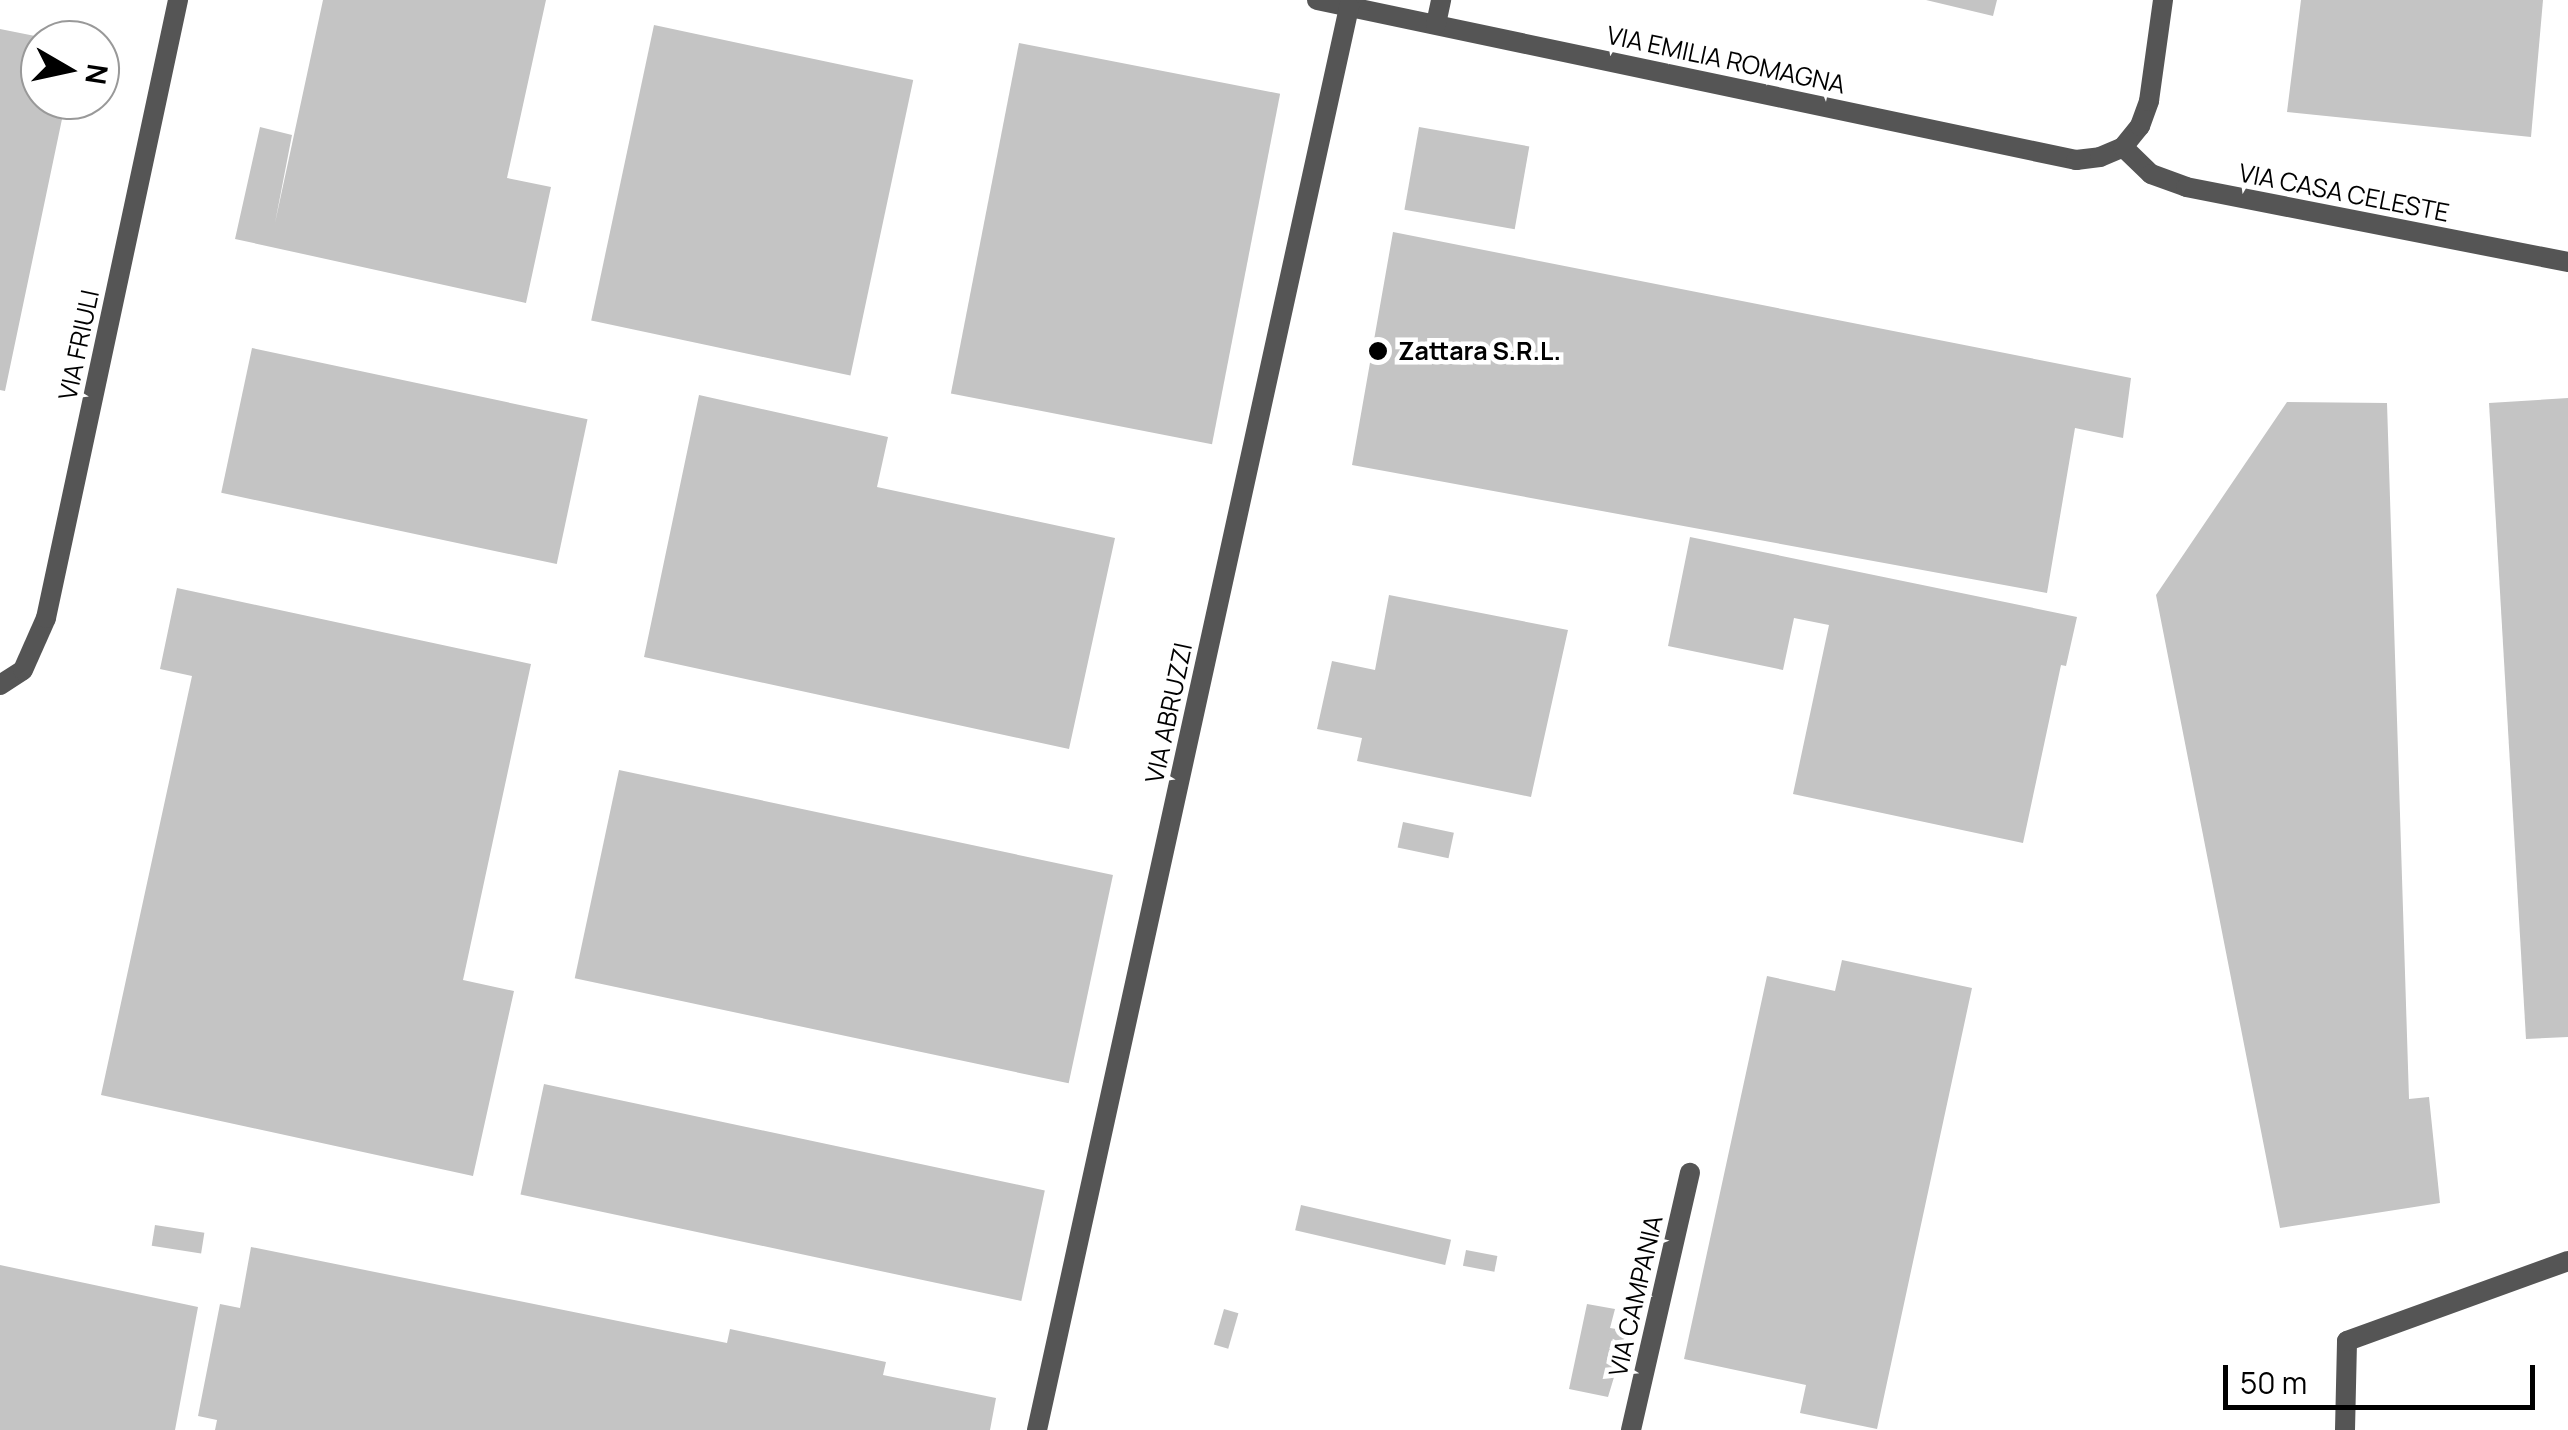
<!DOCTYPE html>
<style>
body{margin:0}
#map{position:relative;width:2568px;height:1430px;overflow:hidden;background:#fff;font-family:Manrope,sans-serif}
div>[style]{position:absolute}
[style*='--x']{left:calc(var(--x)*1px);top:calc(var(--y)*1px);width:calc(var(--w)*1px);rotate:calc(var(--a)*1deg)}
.building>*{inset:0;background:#c4c4c4;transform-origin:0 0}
.minor>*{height:20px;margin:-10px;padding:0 10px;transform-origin:10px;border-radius:10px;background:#555}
.dots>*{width:28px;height:28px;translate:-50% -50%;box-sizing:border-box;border:5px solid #fff;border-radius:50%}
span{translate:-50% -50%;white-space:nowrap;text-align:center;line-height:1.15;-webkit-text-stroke:9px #fff;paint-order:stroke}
.street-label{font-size:25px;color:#000}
.poi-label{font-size:25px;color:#000;font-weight:700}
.left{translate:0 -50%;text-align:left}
.north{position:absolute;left:20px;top:20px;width:100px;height:100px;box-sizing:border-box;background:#fff;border:2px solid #999;border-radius:50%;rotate:99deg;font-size:28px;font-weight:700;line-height:40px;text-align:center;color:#000}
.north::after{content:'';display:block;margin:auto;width:35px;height:45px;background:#000;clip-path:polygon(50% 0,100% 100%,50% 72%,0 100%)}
.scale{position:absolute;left:2223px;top:1365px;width:312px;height:45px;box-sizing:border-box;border:5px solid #000;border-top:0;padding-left:12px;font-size:30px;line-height:35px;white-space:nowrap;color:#000;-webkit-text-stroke:8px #fff;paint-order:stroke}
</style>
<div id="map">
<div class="building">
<div style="clip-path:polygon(323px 0,546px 0,507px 178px,551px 187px,526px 303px,235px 239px,260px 127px,292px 135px,275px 223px)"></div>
<div style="clip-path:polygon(1926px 0,1997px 0,1993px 16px)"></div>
<div style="clip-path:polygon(2301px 0,2543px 0,2531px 137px,2287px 112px)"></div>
<div style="left:654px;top:25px;width:265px;height:302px;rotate:12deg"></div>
<div style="clip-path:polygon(0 29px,40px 37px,40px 100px,66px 100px,5px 391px,0 390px)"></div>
<div style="left:1019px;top:43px;width:266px;height:357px;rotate:11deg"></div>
<div style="left:1419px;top:127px;width:112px;height:84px;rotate:10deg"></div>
<div style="clip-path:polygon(1393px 232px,2131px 378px,2123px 438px,2075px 428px,2047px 593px,1352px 465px)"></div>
<div style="left:252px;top:348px;width:343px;height:148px;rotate:12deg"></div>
<div style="clip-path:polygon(699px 395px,888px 437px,877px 487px,1115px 538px,1069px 749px,644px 657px)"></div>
<div style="clip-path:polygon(2568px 398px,2568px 1037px,2526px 1039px,2489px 403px)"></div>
<div style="clip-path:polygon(2287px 402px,2387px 403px,2409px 1099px,2429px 1097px,2440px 1203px,2280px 1228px,2156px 595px)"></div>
<div style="clip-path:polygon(1690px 537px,2077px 617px,2066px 666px,2061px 665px,2023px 843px,1793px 794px,1829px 625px,1794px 618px,1783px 670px,1668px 646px)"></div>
<div style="clip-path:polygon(177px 588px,531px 664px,463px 980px,514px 991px,473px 1176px,101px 1095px,192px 676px,160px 669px)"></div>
<div style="clip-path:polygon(1389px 595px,1568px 630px,1531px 797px,1357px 761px,1362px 738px,1317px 729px,1332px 661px,1375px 670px)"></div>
<div style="left:619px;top:770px;width:505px;height:213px;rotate:12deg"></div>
<div style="left:1403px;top:822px;width:52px;height:26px;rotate:12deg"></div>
<div style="clip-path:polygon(1842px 960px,1972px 988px,1877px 1429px,1800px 1413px,1806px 1385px,1684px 1359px,1767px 976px,1835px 991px)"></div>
<div style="left:544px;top:1084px;width:512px;height:113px;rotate:12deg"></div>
<div style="left:1301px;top:1205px;width:154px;height:26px;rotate:13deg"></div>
<div style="left:155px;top:1225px;width:50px;height:21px;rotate:9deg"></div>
<div style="clip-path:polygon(251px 1247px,727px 1343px,730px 1329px,886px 1362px,883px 1375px,996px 1398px,990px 1430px,215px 1430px,217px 1420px,198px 1416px,220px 1304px,240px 1308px)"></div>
<div style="left:1466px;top:1250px;width:32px;height:16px;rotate:11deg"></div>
<div style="clip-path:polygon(0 1265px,198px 1307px,175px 1430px,0 1430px)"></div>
<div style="clip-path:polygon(1587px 1304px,1615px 1309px,1610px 1328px,1628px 1331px,1608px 1397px,1569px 1389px)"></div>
<div style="left:1224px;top:1309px;width:15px;height:37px;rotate:16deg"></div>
</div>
<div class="minor">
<div style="--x:1317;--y:0;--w:776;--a:11.9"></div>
<div style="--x:2076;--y:160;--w:24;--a:-7"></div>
<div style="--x:2100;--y:157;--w:25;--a:-23"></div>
<div style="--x:2123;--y:147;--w:27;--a:-51"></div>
<div style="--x:2140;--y:126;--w:27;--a:-70"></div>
<div style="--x:2149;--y:101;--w:102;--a:-82.1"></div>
<div style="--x:1436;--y:24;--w:25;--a:-78"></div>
<div style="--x:2123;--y:147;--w:39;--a:44"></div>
<div style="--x:2151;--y:174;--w:37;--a:20"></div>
<div style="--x:2186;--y:187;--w:389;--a:11.1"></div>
<div style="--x:0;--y:685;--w:27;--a:-33"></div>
<div style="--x:23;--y:670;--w:57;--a:-66.1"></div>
<div style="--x:46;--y:618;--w:632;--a:-77.94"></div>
<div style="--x:1037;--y:1430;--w:1457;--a:-77.63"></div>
<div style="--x:1631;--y:1430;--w:264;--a:-77.1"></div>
<div style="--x:2345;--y:1430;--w:89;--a:-88.7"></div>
<div style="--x:2347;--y:1341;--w:235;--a:-19.9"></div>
</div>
<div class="dots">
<div style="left:1378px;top:351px;background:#000"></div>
</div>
<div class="street-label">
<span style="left:1726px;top:60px;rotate:12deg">VIA EMILIA ROMAGNA</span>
<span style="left:2344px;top:193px;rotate:11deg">VIA CASA CELESTE</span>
<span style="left:79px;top:345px;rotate:-78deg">VIA FRIULI</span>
<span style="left:1169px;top:713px;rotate:-78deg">VIA ABRUZZI</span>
<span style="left:1636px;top:1296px;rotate:-77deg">VIA CAMPANIA</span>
</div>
<div class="poi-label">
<span class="left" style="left:1398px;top:351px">Zattara S.R.L.</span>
</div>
<div class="north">N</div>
<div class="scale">50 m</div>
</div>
